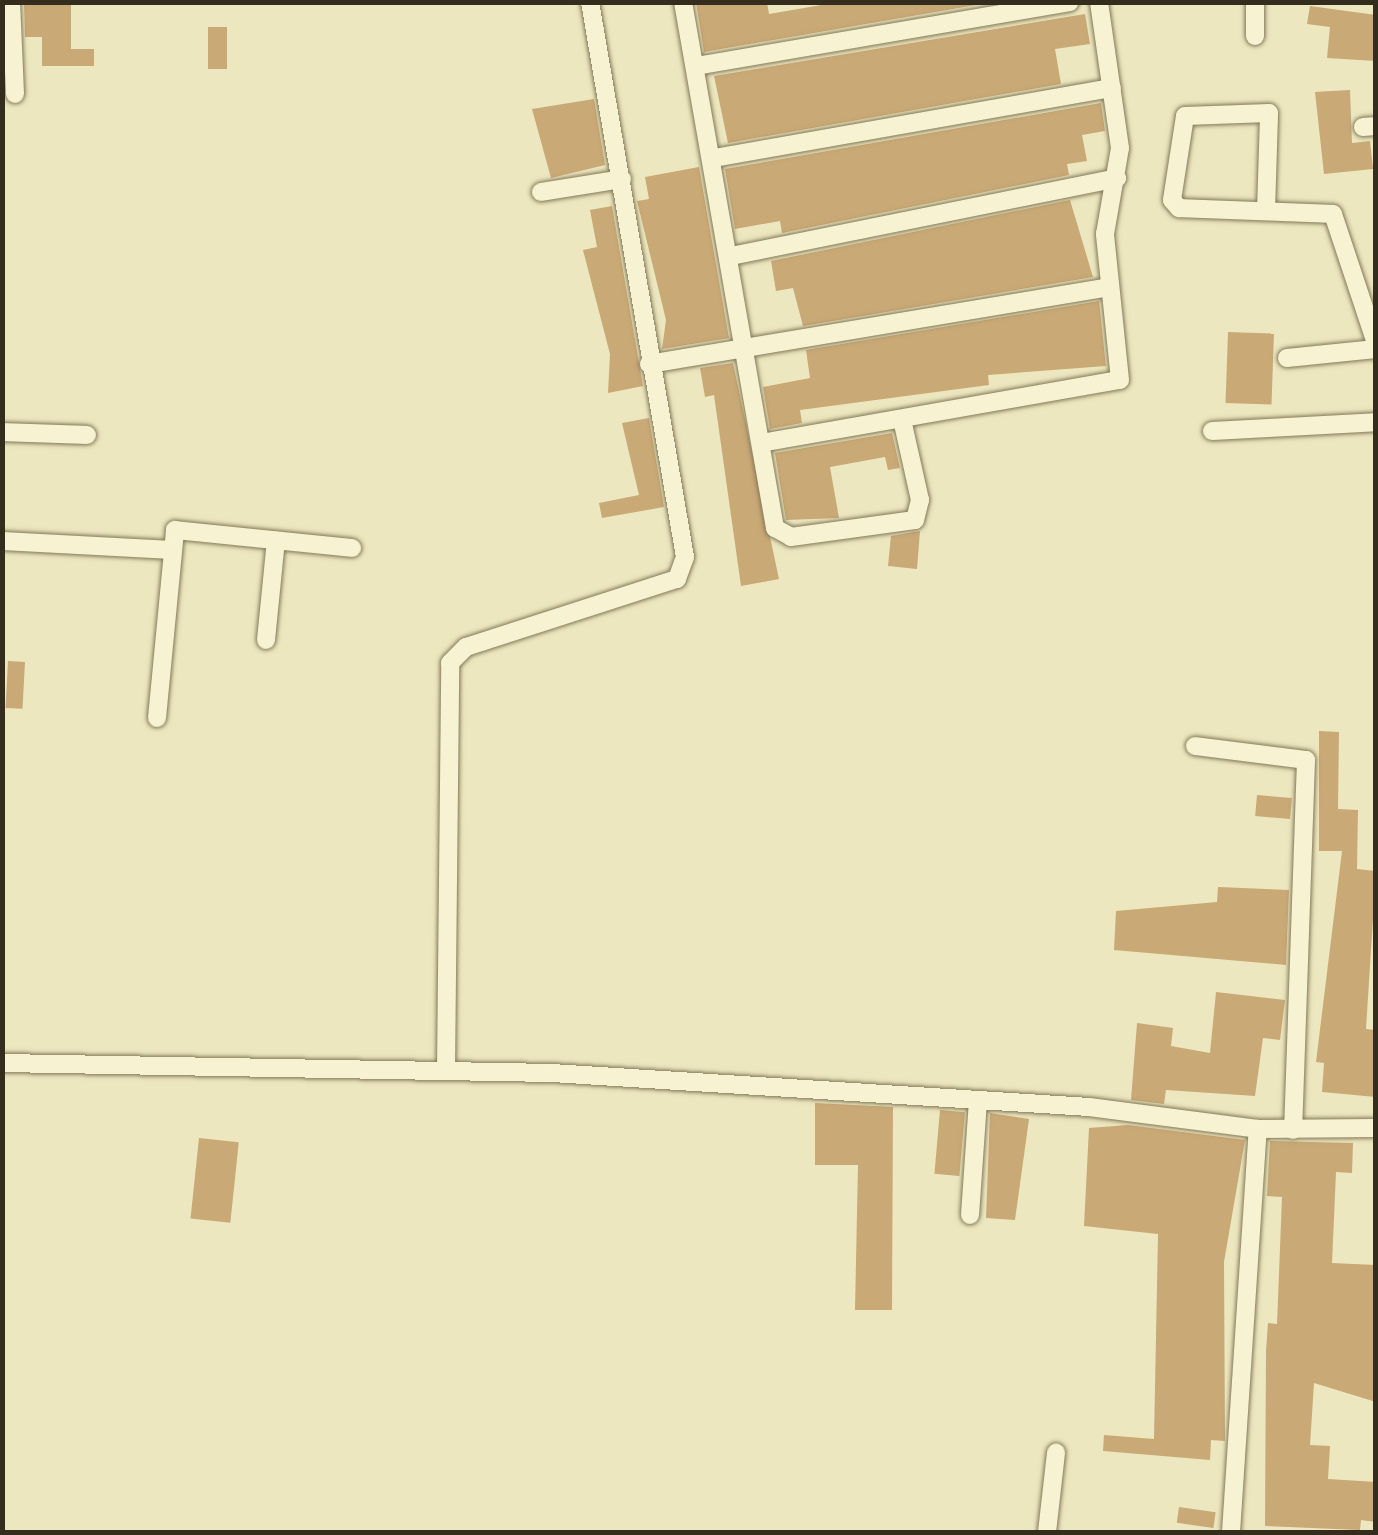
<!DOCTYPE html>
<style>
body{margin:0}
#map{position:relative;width:1378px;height:1535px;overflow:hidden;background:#ece7bf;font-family:"Source Serif 4",serif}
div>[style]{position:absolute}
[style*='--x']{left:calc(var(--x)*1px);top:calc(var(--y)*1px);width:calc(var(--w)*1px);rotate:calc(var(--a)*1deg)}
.building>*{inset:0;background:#c9a976;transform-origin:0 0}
.roads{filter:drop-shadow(0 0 2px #847858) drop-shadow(0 0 2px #847858)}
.minor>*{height:18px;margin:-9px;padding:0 9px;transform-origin:9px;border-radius:9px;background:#f7f3d2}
span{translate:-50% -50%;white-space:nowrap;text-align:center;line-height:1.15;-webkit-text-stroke:8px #f4f0ce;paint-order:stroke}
.frame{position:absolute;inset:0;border:5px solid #342c1c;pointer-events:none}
</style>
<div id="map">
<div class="building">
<div style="clip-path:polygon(24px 2px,71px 2px,71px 49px,94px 49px,94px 66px,42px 66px,42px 37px,25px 37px)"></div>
<div style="clip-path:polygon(696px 2px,767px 2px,769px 14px,839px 2px,993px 2px,704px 52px)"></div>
<div style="clip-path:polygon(1310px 6px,1376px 15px,1376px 61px,1327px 58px,1330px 27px,1307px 24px)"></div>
<div style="clip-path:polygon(1085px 14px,1090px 44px,1055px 49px,1061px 84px,728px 143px,714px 76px)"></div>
<div style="left:208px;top:27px;width:19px;height:42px"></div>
<div style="clip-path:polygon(1350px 90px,1352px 143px,1370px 141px,1373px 169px,1324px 174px,1315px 92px)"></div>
<div style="clip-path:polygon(594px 99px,605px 165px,551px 178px,532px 109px)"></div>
<div style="clip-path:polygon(1101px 103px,1105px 131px,1082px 135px,1087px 161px,1067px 164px,1069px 175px,782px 233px,780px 221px,735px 229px,725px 169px)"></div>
<div style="clip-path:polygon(699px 167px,729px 338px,662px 349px,666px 320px,637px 201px,649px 199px,645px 177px)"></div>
<div style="clip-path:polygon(1070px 200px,1093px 277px,803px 326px,793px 288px,776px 291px,771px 261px)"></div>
<div style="clip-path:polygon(612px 206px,643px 386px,608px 393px,610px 354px,583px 250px,597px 247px,590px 210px)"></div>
<div style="clip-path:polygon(1099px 301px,1106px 366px,988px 375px,989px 385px,800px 410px,802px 423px,770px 429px,763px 387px,810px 378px,806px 350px)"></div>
<div style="left:1228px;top:332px;width:46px;height:71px;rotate:2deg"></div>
<div style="clip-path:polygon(733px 363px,779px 579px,741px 586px,714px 395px,705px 397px,700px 368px)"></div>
<div style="clip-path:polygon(649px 418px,664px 507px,602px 518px,599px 503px,639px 495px,622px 423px)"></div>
<div style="clip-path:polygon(892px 433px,900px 468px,888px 470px,885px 457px,830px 467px,839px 518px,786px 520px,775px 453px)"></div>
<div style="clip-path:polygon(920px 531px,917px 569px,888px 566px,891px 536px)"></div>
<div style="left:8px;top:661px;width:17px;height:47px;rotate:3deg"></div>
<div style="clip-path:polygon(1319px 731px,1339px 732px,1338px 809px,1358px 810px,1357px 869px,1376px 871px,1366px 1029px,1376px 1030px,1376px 1097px,1322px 1092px,1324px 1063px,1316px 1062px,1342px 851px,1319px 851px)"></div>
<div style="left:1257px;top:795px;width:35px;height:21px;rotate:5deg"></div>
<div style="clip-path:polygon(1218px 887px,1289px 890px,1286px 965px,1114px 950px,1116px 911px,1217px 902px)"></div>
<div style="clip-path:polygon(1216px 992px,1285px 1000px,1280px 1040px,1263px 1038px,1255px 1096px,1166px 1090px,1164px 1104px,1131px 1100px,1137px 1023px,1173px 1028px,1171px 1046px,1210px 1053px)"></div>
<div style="clip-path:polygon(815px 1103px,893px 1107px,892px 1310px,855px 1310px,858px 1165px,815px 1165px)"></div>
<div style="left:940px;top:1110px;width:25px;height:64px;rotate:5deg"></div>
<div style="clip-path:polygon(990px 1113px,1029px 1119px,1015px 1220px,986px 1218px)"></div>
<div style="clip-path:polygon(1128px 1125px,1245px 1140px,1224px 1262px,1225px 1441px,1211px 1440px,1210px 1460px,1103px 1451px,1104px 1435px,1154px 1439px,1158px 1234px,1084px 1226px,1089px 1128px)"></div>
<div style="left:199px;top:1138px;width:40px;height:81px;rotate:6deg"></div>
<div style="clip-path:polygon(1270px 1141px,1353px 1143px,1352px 1173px,1336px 1172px,1332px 1263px,1376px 1265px,1376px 1402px,1314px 1383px,1310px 1445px,1330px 1446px,1328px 1479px,1376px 1482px,1376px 1522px,1361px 1520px,1360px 1530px,1265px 1526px,1266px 1351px,1268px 1323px,1277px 1324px,1282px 1197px,1267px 1196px)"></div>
<div style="left:1179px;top:1507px;width:37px;height:16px;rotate:8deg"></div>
</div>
<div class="roads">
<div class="minor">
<div style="--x:11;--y:2;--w:92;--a:87.5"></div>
<div style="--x:683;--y:2;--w:534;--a:80.08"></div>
<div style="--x:775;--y:528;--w:18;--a:29"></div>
<div style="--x:791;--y:537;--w:125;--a:-7.8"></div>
<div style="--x:915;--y:520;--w:21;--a:-76"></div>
<div style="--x:920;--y:500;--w:78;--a:-102.6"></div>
<div style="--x:1255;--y:2;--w:34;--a:90"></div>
<div style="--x:696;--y:66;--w:379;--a:-9.7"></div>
<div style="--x:1363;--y:127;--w:13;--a:-4"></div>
<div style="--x:714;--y:158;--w:404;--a:-10"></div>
<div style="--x:541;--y:192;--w:82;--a:-9.1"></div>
<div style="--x:1266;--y:211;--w:98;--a:-88.2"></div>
<div style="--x:1269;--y:113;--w:84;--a:178"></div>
<div style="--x:1185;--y:116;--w:85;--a:98.8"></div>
<div style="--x:1172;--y:200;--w:11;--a:49"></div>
<div style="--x:1179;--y:208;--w:154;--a:2.2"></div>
<div style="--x:1333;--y:214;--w:136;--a:71.6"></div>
<div style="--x:731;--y:256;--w:394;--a:-11.4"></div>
<div style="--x:1287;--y:358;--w:89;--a:-5.8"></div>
<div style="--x:649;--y:364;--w:465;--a:-9.5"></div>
<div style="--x:1212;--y:431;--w:164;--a:-3.1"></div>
<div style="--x:2;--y:432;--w:85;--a:2"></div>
<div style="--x:761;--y:443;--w:364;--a:-10"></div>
<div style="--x:1120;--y:380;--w:147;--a:-95.9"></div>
<div style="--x:1105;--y:234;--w:87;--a:-80.1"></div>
<div style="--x:1120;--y:148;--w:148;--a:-98.2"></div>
<div style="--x:2;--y:541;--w:171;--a:3"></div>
<div style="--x:266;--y:640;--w:100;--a:-84.3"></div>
<div style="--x:157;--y:718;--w:189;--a:-84.5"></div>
<div style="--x:175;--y:530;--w:178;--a:5.8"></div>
<div style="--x:1195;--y:746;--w:112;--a:7.2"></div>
<div style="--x:1306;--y:760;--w:370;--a:92"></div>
<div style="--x:2;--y:1063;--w:550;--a:1.04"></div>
<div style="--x:552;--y:1073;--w:538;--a:3.62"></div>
<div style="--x:1089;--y:1107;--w:170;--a:7.4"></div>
<div style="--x:1258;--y:1129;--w:118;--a:-0.5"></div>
<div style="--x:446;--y:1071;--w:408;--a:-89.4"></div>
<div style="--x:450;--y:663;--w:23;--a:-45"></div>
<div style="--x:466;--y:647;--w:222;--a:-17.9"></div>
<div style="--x:677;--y:579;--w:23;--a:-70"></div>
<div style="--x:685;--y:557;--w:563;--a:-99.71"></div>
<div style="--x:970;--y:1215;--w:115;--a:-86"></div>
<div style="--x:1047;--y:1532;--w:80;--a:-83.5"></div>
<div style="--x:1231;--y:1532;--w:404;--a:-86.2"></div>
</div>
</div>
<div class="frame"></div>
</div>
